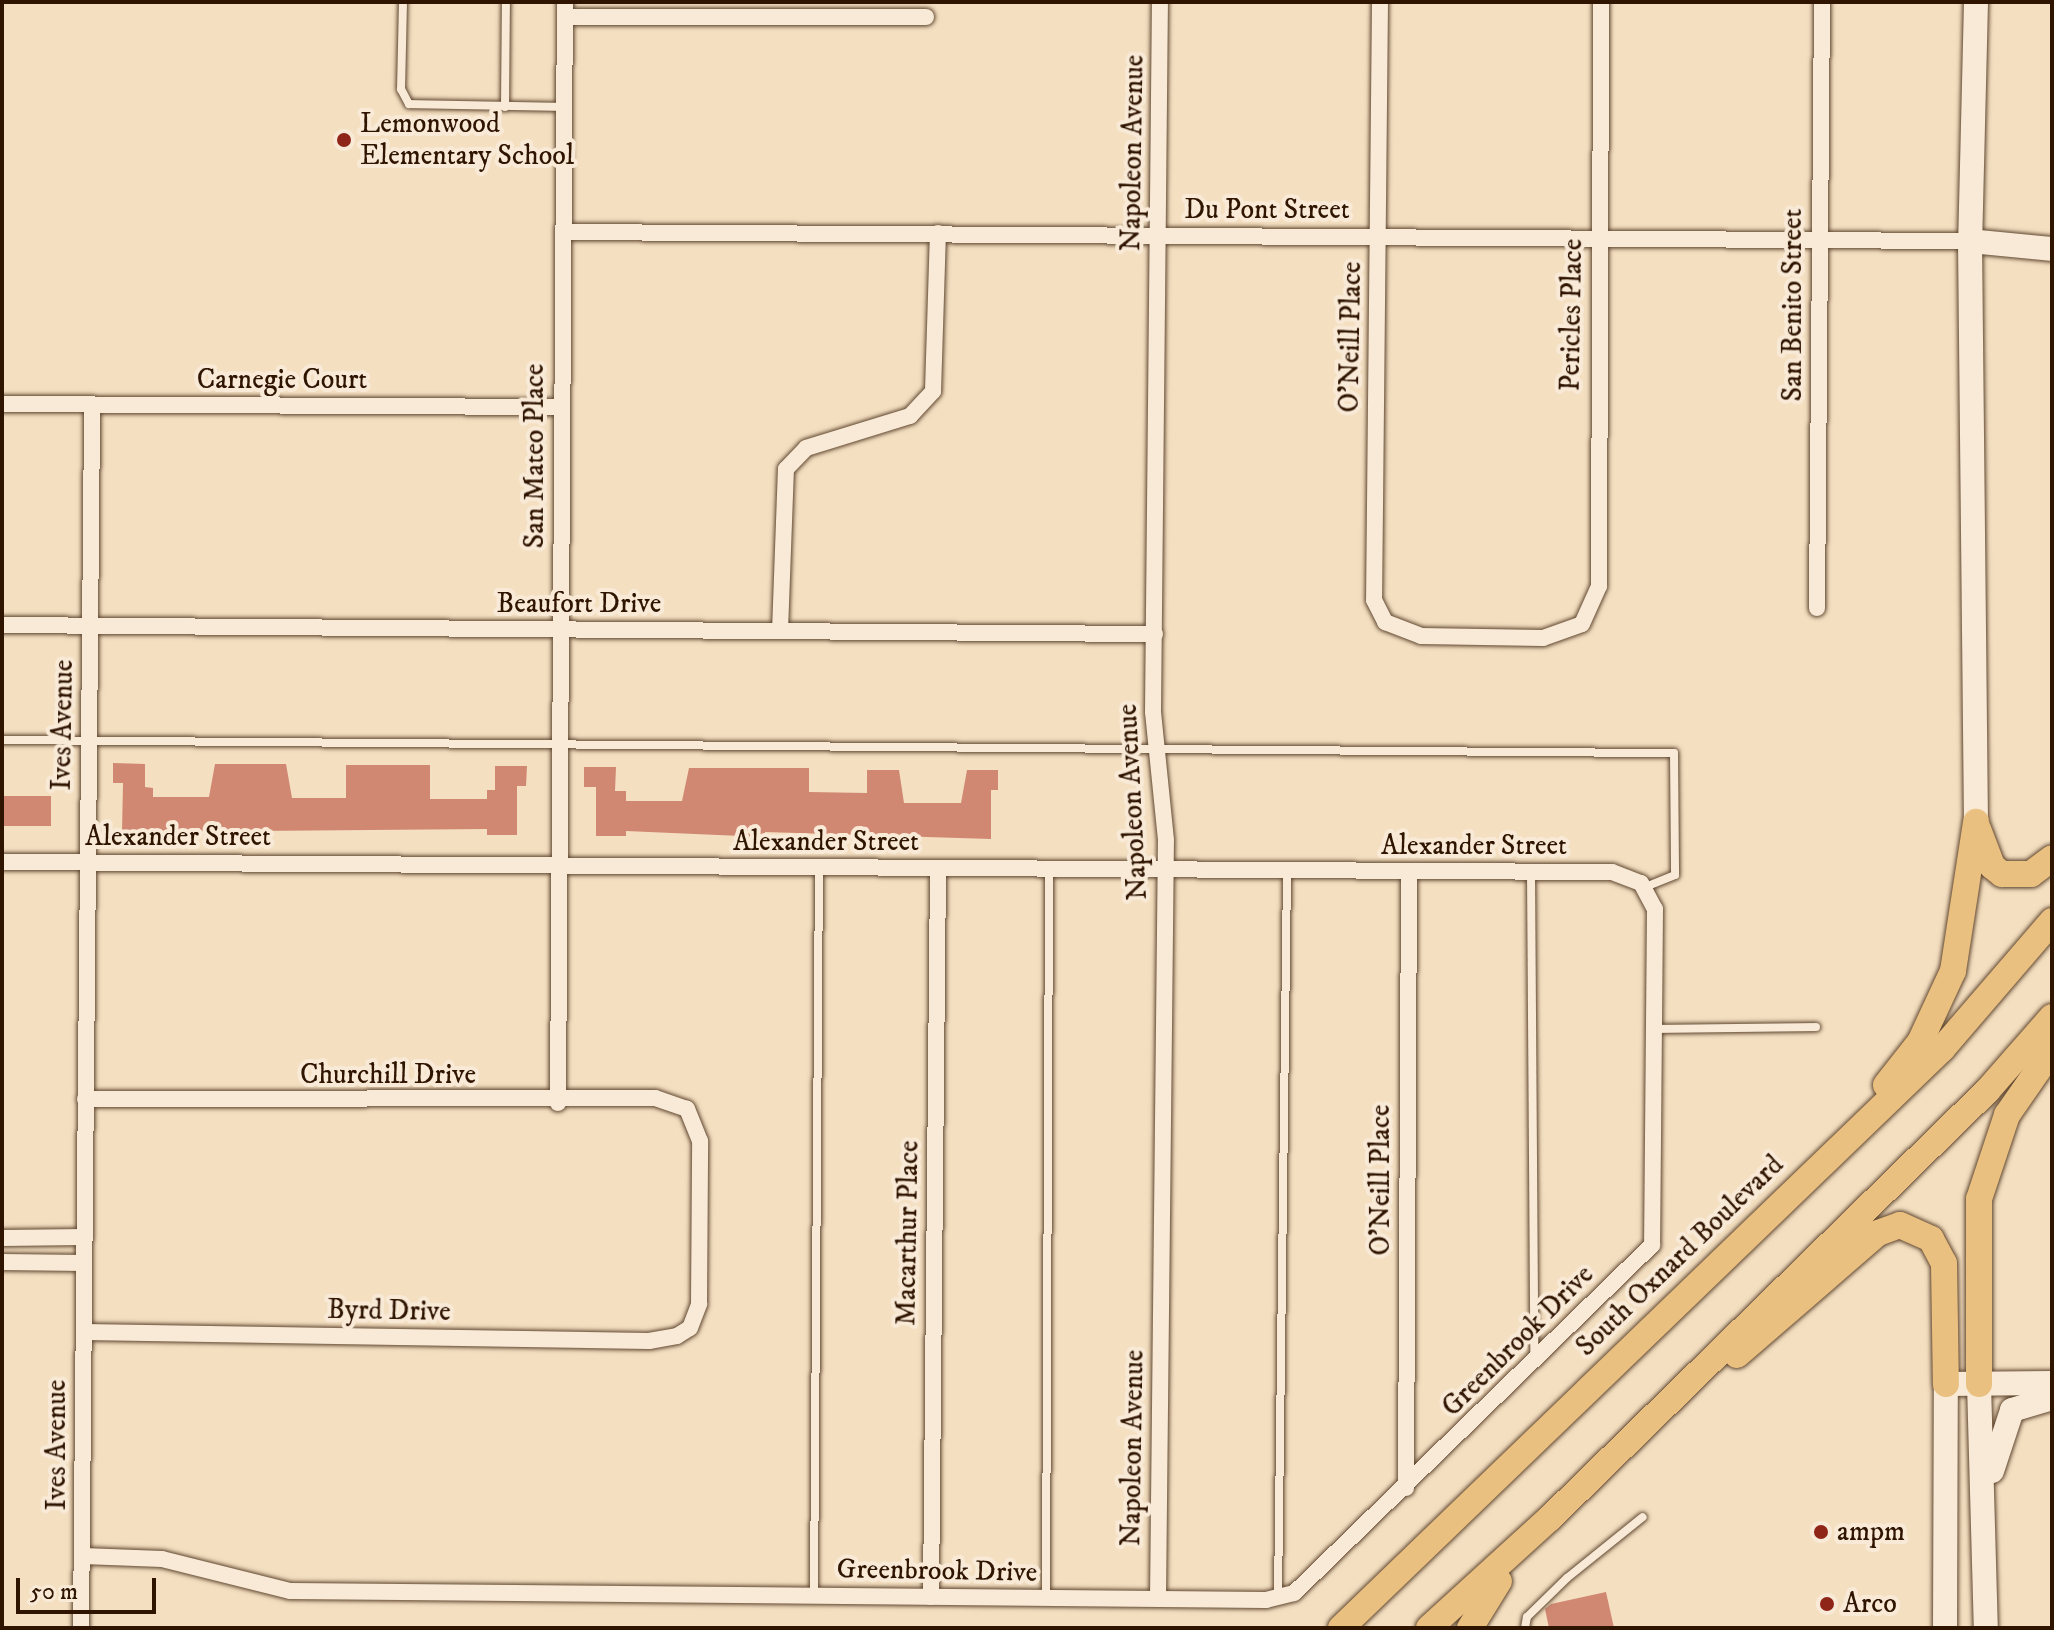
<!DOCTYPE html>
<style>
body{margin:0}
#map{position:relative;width:2054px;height:1630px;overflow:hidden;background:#f4dfc1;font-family:"IM FELL DW Pica",serif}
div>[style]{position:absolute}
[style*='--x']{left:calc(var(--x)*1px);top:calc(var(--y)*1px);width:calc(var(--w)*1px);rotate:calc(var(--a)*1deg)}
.building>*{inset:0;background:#d08872;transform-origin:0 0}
.roads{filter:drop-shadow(0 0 2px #604730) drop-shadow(0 0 2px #604730)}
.lane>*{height:8px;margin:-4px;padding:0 4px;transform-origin:4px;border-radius:4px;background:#f8ead7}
.street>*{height:16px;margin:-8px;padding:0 8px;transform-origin:8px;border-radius:8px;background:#f8ead7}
.secondary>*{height:24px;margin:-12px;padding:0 12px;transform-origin:12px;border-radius:12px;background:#f8ead7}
.primary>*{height:26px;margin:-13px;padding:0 13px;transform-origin:13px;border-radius:13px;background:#eac080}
.dots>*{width:22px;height:22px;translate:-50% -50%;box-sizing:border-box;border:4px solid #f8ead7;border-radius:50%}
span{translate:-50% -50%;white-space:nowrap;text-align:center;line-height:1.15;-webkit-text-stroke:8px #f8ead7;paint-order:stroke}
.poi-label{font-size:28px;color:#2f1400}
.left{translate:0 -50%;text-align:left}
.street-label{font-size:28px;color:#2f1400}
.frame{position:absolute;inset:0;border:4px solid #2f1400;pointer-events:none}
.scale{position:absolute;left:16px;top:1578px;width:140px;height:36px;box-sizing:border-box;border:4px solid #2f1400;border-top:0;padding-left:10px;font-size:24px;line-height:28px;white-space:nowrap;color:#2f1400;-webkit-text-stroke:6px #f8ead7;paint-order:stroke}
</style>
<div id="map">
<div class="building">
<div style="clip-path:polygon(113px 763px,145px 764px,145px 787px,153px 788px,153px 797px,209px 797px,215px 764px,286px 764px,292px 798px,346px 798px,346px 765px,430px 765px,430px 799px,487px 799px,487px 790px,495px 790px,495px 766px,527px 766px,526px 786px,517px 786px,517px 835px,487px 835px,487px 829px,122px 832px,123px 783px,113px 783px)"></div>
<div style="clip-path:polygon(584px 767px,616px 767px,615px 791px,626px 791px,626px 801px,682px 801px,689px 768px,809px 768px,809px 792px,867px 793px,867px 770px,899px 770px,904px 803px,961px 803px,967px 770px,998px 770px,998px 790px,991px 790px,991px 839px,765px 832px,765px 837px,626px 831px,626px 836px,596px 836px,596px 787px,584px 787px)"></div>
<div style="left:2px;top:796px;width:49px;height:30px"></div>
<div style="clip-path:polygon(1606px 1592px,1614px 1628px,1549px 1628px,1545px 1609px,1551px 1604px)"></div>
</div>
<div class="roads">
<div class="lane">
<div style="--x:403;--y:2;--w:87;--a:91.3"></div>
<div style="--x:401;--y:89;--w:17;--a:62"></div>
<div style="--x:409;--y:104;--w:154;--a:1.1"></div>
<div style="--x:505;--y:107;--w:105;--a:-89.5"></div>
<div style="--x:2;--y:740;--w:1672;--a:0.45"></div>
<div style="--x:1674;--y:753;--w:122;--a:89.5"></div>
<div style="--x:1675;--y:875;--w:31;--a:158"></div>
<div style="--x:1531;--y:872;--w:487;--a:89.6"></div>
<div style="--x:1656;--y:1029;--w:160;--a:-0.7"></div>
<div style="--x:814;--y:1596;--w:728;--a:-89.61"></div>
<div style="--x:1046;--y:1598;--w:727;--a:-89.76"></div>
<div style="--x:1278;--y:1598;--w:726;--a:-89.29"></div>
<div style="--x:1525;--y:1628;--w:11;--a:-80"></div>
<div style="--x:1527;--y:1617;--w:56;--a:-44.3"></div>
<div style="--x:1567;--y:1578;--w:97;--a:-38.8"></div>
</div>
<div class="street">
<div style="--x:1380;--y:2;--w:598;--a:90.57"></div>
<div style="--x:1374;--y:600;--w:25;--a:63"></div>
<div style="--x:1385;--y:622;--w:39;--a:21"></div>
<div style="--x:1421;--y:636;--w:122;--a:0.9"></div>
<div style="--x:1543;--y:638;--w:41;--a:-19.7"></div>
<div style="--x:1582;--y:624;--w:42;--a:-65.9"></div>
<div style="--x:1599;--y:586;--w:584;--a:-89.8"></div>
<div style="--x:565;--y:17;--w:361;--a:0"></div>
<div style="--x:563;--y:232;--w:1407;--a:0.37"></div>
<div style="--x:2;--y:404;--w:559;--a:0.31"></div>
<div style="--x:1817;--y:608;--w:606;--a:-89.53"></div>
<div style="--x:2;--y:625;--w:1153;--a:0.45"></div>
<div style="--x:780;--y:631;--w:162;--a:-87.9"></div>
<div style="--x:786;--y:469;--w:29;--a:-46"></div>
<div style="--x:806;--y:448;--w:109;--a:-17.1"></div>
<div style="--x:910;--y:416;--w:34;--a:-47"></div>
<div style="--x:933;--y:391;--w:158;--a:-88.2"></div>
<div style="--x:2;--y:862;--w:1610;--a:0.36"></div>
<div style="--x:1612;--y:872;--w:31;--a:21"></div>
<div style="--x:1641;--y:883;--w:30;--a:62"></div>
<div style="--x:1655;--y:909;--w:336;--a:90.5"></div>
<div style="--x:1652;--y:1245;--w:499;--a:135.8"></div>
<div style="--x:1294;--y:1593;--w:29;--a:166"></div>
<div style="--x:1266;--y:1600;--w:976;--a:-179.47"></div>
<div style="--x:290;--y:1591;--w:132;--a:-166"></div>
<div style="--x:162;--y:1559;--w:79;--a:-177.8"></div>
<div style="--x:558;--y:1103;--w:1101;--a:-89.64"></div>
<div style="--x:2;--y:1238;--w:82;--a:-0.7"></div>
<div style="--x:2;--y:1262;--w:82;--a:0.7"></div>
<div style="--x:84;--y:1332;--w:565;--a:0.91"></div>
<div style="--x:649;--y:1341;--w:28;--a:-10"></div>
<div style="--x:677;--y:1336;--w:15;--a:-32"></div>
<div style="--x:690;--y:1328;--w:26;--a:-69"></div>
<div style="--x:699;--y:1304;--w:163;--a:-89.6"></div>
<div style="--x:700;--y:1141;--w:35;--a:-112"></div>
<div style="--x:687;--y:1109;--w:34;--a:-161"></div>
<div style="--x:655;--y:1098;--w:570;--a:179.9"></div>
<div style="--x:1406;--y:1488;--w:615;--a:-89.72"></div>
<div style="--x:931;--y:1597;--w:728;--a:-89.45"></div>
<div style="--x:1158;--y:1599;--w:759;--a:-89.4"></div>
<div style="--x:1166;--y:840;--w:129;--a:-95.8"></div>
<div style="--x:1153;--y:712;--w:710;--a:-89.44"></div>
<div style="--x:81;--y:1628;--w:1223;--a:-89.48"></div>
</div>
<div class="secondary">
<div style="--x:1976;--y:2;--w:239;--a:91.4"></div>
<div style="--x:1970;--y:241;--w:581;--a:89.41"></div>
<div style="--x:1970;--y:241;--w:82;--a:5.6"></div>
<div style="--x:1979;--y:1384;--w:244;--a:88.4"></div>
<div style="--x:1992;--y:1471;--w:64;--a:-71.8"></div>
<div style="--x:2012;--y:1410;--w:42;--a:-16.7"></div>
<div style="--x:1945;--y:1628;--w:244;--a:-89.8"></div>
<div style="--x:1946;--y:1384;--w:106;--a:-0.5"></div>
</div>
<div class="primary">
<div style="--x:1978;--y:829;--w:40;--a:69"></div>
<div style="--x:1992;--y:866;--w:13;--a:39"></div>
<div style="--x:2002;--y:874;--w:29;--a:0"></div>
<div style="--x:2031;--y:874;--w:26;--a:-37"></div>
<div style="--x:1886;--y:1085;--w:55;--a:-51.7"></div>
<div style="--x:1920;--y:1042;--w:78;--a:-65.1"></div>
<div style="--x:1953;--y:971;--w:151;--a:-81.2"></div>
<div style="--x:1737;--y:1355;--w:186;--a:-40.9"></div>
<div style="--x:1878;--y:1233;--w:23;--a:-20"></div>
<div style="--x:1900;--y:1225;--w:34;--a:24"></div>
<div style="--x:1931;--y:1239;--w:27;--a:62"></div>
<div style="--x:1944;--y:1263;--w:121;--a:89.1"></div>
<div style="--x:1979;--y:1384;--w:185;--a:-90"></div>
<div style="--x:1979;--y:1199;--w:89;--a:-71.6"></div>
<div style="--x:2007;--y:1115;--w:79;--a:-55.3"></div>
<div style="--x:1341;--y:1628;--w:835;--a:-43.93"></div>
<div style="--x:1942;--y:1049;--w:169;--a:-49.3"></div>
<div style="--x:1429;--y:1628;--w:164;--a:-42.3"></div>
<div style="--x:1550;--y:1518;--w:612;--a:-44.34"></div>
<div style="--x:1988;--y:1090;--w:97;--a:-48.8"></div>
<div style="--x:1470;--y:1628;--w:55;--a:-58.3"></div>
</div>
</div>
<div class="dots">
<div style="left:344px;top:140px;background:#8f2418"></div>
<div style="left:1821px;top:1532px;background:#8f2418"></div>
<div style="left:1827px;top:1604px;background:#8f2418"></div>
</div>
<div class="poi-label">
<span class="left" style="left:360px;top:140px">Lemonwood<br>Elementary School</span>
<span class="left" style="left:1837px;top:1532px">ampm</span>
<span class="left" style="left:1843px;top:1604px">Arco</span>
</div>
<div class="street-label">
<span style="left:1133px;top:153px;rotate:-89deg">Napoleon Avenue</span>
<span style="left:1267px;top:210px">Du Pont Street</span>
<span style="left:1793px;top:305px;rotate:-90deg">San Benito Street</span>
<span style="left:1572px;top:315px;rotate:-89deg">Pericles Place</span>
<span style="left:1351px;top:337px;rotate:-89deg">O'Neill Place</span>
<span style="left:282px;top:380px">Carnegie Court</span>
<span style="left:535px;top:456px;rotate:-90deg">San Mateo Place</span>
<span style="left:579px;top:604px">Beaufort Drive</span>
<span style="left:63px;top:725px;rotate:-89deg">Ives Avenue</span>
<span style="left:1133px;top:802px;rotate:-93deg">Napoleon Avenue</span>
<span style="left:178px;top:837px">Alexander Street</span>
<span style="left:826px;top:842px">Alexander Street</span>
<span style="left:1474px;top:846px">Alexander Street</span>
<span style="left:388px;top:1075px">Churchill Drive</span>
<span style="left:1381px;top:1180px;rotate:-90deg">O'Neill Place</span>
<span style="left:908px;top:1233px;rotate:-89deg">Macarthur Place</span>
<span style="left:1680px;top:1256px;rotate:-44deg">South Oxnard Boulevard</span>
<span style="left:389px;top:1311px;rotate:1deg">Byrd Drive</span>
<span style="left:1518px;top:1341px;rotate:-45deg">Greenbrook Drive</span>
<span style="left:57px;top:1445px;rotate:-90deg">Ives Avenue</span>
<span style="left:1133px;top:1448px;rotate:-89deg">Napoleon Avenue</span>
<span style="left:937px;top:1571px;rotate:1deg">Greenbrook Drive</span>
</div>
<div class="frame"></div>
<div class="scale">50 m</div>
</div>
